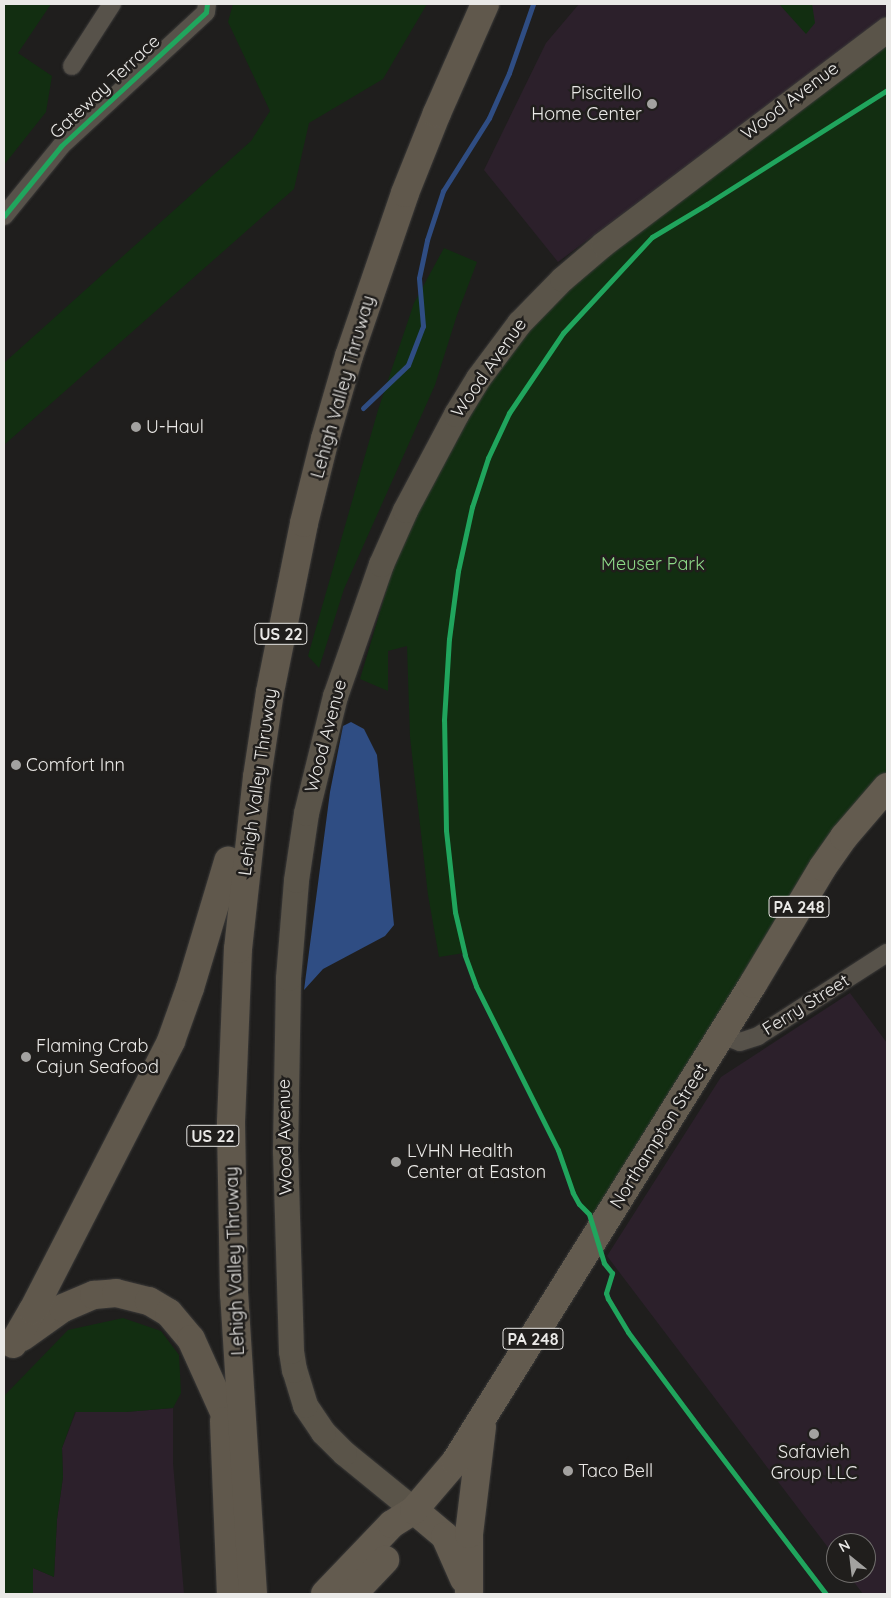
<!DOCTYPE html>
<style>
body{margin:0}
#map{position:relative;width:891px;height:1598px;overflow:hidden;background:#1f1e1d;font-family:Quicksand,sans-serif}
div>[style]{position:absolute}
[style*='--x']{left:calc(var(--x)*1px);top:calc(var(--y)*1px);width:calc(var(--w)*1px);rotate:calc(var(--a)*1deg)}
.industrial>*{inset:0;background:#2c202b}
.green>*{inset:0;background:#122e11}
.water>*{inset:0;background:#2f4d83}
.stream>*{height:5px;margin:-2.5px;padding:0 2.5px;transform-origin:2.5px;border-radius:2.5px;background:#2f4d83}
.roads{filter:drop-shadow(0 0 1px #3b3a39) drop-shadow(0 0 1px #3b3a39)}
.street>*{height:18px;margin:-9px;padding:0 9px;transform-origin:9px;border-radius:9px;background:#57524a}
.secondary>*{height:25px;margin:-12.5px;padding:0 12.5px;transform-origin:12.5px;border-radius:12.5px;background:#5a5449}
.primary>*{height:28px;margin:-14px;padding:0 14px;transform-origin:14px;border-radius:14px;background:#635b4f}
.highway>*{height:28px;margin:-14px;padding:0 14px;transform-origin:14px;border-radius:14px;background:#60584c}
.cycleway>*{height:5px;margin:-2.5px;padding:0 2.5px;transform-origin:2.5px;border-radius:2.5px;background:#20a55d}
.dots>*{width:14px;height:14px;translate:-50% -50%;box-sizing:border-box;border:2px solid #201e1c;border-radius:50%}
span{translate:-50% -50%;white-space:nowrap;text-align:center;line-height:1.15;-webkit-text-stroke:5px #201e1c;paint-order:stroke}
.shield-label span{padding:1px 4px;background:#201e1c;border:1px solid;border-radius:4px;-webkit-text-stroke-width:0}
.shield-label{font-size:16px;color:#eae9e7;font-weight:700}
.street-label{font-size:18px;color:#eae9e7}
.poi-label{font-size:18px;color:#eae9e7}
.right{translate:-100% -50%;text-align:right}
.left{translate:0 -50%;text-align:left}
.park-label{font-size:18px;color:#8cd887}
.frame{position:absolute;inset:0;border:5px solid #eae9e7;pointer-events:none}
.north{position:absolute;left:826px;top:1533px;width:50px;height:50px;box-sizing:border-box;background:#201e1c;border:1px solid #716f6d;border-radius:50%;rotate:331deg;font-size:14px;font-weight:700;line-height:20px;text-align:center;color:#eae9e7}
.north::after{content:'';display:block;margin:auto;width:18px;height:22px;background:#a3a2a0;clip-path:polygon(50% 0,100% 100%,50% 72%,0 100%)}
</style>
<div id="map">
<div class="industrial">
<div style="clip-path:polygon(579px 4px,887px 4px,887px 15px,558px 262px,484px 170px,546px 43px)"></div>
<div style="clip-path:polygon(850px 993px,887px 1043px,887px 1594px,863px 1594px,847px 1573px,866px 1573px,866px 1543px,836px 1543px,836px 1558px,607px 1256px,721px 1077px)"></div>
<div style="clip-path:polygon(173px 1408px,173px 1463px,184px 1594px,33px 1594px,33px 1568px,54px 1577px,57px 1519px,63px 1477px,62px 1448px,76px 1412px,125px 1412px)"></div>
</div>
<div class="green">
<div style="clip-path:polygon(4px 4px,51px 4px,18px 53px,52px 76px,46px 112px,4px 165px)"></div>
<div style="clip-path:polygon(233px 4px,427px 4px,383px 79px,309px 123px,294px 189px,4px 445px,4px 363px,251px 141px,270px 111px,228px 22px)"></div>
<div style="clip-path:polygon(779px 4px,812px 4px,815px 23px,806px 34px)"></div>
<div style="clip-path:polygon(887px 43px,887px 787px,596px 1236px,589px 1214px,576px 1192px,476px 986px,464px 953px,439px 957px,428px 895px,410px 737px,407px 646px,388px 651px,388px 691px,360px 679px,390px 578px,412px 521px,473px 403px,525px 331px,586px 271px)"></div>
<div style="clip-path:polygon(444px 248px,477px 262px,457px 315px,435px 385px,344px 589px,319px 668px,308px 656px,378px 410px,414px 303px)"></div>
<div style="clip-path:polygon(123px 1318px,161px 1331px,179px 1355px,181px 1393px,173px 1408px,126px 1412px,75px 1412px,62px 1448px,63px 1477px,57px 1519px,54px 1577px,33px 1568px,33px 1594px,4px 1594px,4px 1396px,68px 1330px)"></div>
</div>
<div class="water">
<div style="clip-path:polygon(351px 722px,364px 729px,377px 755px,394px 925px,385px 936px,323px 969px,304px 990px,330px 792px,343px 726px)"></div>
</div>
<div class="stream">
<div style="--x:363;--y:408;--w:62;--a:-43.7"></div>
<div style="--x:408;--y:365;--w:42;--a:-69"></div>
<div style="--x:423;--y:326;--w:48;--a:-94.8"></div>
<div style="--x:419;--y:278;--w:39;--a:-78"></div>
<div style="--x:427;--y:240;--w:52;--a:-71.9"></div>
<div style="--x:443;--y:191;--w:86;--a:-57.8"></div>
<div style="--x:489;--y:118;--w:49;--a:-66"></div>
<div style="--x:509;--y:73;--w:73;--a:-70.8"></div>
</div>
<div class="roads">
<div class="street">
<div style="--x:72;--y:66;--w:74;--a:-57.2"></div>
<div style="--x:4;--y:216;--w:90;--a:-50.8"></div>
<div style="--x:61;--y:146;--w:197;--a:-42.7"></div>
<div style="--x:206;--y:12;--w:8;--a:-83"></div>
<div style="--x:722;--y:1035;--w:19;--a:21"></div>
<div style="--x:740;--y:1042;--w:19;--a:-18"></div>
<div style="--x:758;--y:1036;--w:153;--a:-32.8"></div>
</div>
<div class="secondary">
<div style="--x:414;--y:1510;--w:90;--a:-140.8"></div>
<div style="--x:344;--y:1453;--w:30;--a:-135"></div>
<div style="--x:323;--y:1432;--w:32;--a:-124"></div>
<div style="--x:305;--y:1405;--w:37;--a:-107"></div>
<div style="--x:294;--y:1370;--w:19;--a:-99"></div>
<div style="--x:291;--y:1351;--w:200;--a:-91.7"></div>
<div style="--x:285;--y:1151;--w:173;--a:-89"></div>
<div style="--x:288;--y:978;--w:98;--a:-85.3"></div>
<div style="--x:296;--y:880;--w:68;--a:-81.5"></div>
<div style="--x:306;--y:813;--w:121;--a:-76.1"></div>
<div style="--x:335;--y:696;--w:140;--a:-70.8"></div>
<div style="--x:381;--y:564;--w:59;--a:-66"></div>
<div style="--x:405;--y:510;--w:109;--a:-62"></div>
<div style="--x:456;--y:414;--w:42;--a:-58.6"></div>
<div style="--x:478;--y:378;--w:69;--a:-53.3"></div>
<div style="--x:519;--y:323;--w:62;--a:-45.7"></div>
<div style="--x:562;--y:279;--w:54;--a:-40.5"></div>
<div style="--x:603;--y:244;--w:356;--a:-37.1"></div>
</div>
<div class="primary">
<div style="--x:414;--y:1510;--w:40;--a:40"></div>
<div style="--x:445;--y:1536;--w:47;--a:66.2"></div>
<div style="--x:469;--y:1592;--w:58;--a:-90"></div>
<div style="--x:469;--y:1534;--w:108;--a:-83.1"></div>
<div style="--x:325;--y:1594;--w:97;--a:-46.3"></div>
<div style="--x:392;--y:1524;--w:26;--a:-32"></div>
<div style="--x:414;--y:1510;--w:63;--a:-49.5"></div>
<div style="--x:455;--y:1462;--w:563;--a:-58.06"></div>
<div style="--x:753;--y:984;--w:136;--a:-59.1"></div>
<div style="--x:823;--y:867;--w:37;--a:-55"></div>
<div style="--x:844;--y:837;--w:66;--a:-49.3"></div>
<div style="--x:353;--y:1594;--w:47;--a:-46.7"></div>
</div>
<div class="highway">
<div style="--x:22;--y:1337;--w:50;--a:-35.3"></div>
<div style="--x:63;--y:1308;--w:34;--a:-23"></div>
<div style="--x:94;--y:1295;--w:22;--a:-5"></div>
<div style="--x:116;--y:1293;--w:34;--a:14"></div>
<div style="--x:149;--y:1301;--w:23;--a:31"></div>
<div style="--x:169;--y:1313;--w:34;--a:50"></div>
<div style="--x:191;--y:1339;--w:80;--a:65.7"></div>
<div style="--x:13;--y:1344;--w:39;--a:-60"></div>
<div style="--x:33;--y:1310;--w:302;--a:-62.8"></div>
<div style="--x:171;--y:1041;--w:56;--a:-70.3"></div>
<div style="--x:190;--y:988;--w:133;--a:-73.3"></div>
<div style="--x:224;--y:1421;--w:173;--a:87.7"></div>
<div style="--x:253;--y:1594;--w:300;--a:-93.6"></div>
<div style="--x:234;--y:1295;--w:173;--a:-91"></div>
<div style="--x:231;--y:1122;--w:173;--a:-87.7"></div>
<div style="--x:238;--y:949;--w:173;--a:-83.7"></div>
<div style="--x:257;--y:777;--w:86;--a:-81.3"></div>
<div style="--x:270;--y:692;--w:172;--a:-78.6"></div>
<div style="--x:304;--y:523;--w:87;--a:-76"></div>
<div style="--x:325;--y:439;--w:86;--a:-73.9"></div>
<div style="--x:349;--y:356;--w:172;--a:-71"></div>
<div style="--x:405;--y:193;--w:86;--a:-68.2"></div>
<div style="--x:437;--y:113;--w:119;--a:-66.2"></div>
</div>
</div>
<div class="cycleway">
<div style="--x:4;--y:216;--w:90;--a:-50.8"></div>
<div style="--x:61;--y:146;--w:197;--a:-42.7"></div>
<div style="--x:206;--y:12;--w:8;--a:-83"></div>
<div style="--x:826;--y:1594;--w:211;--a:-127.3"></div>
<div style="--x:698;--y:1426;--w:117;--a:-126.7"></div>
<div style="--x:628;--y:1332;--w:39;--a:-121"></div>
<div style="--x:608;--y:1299;--w:6;--a:-108"></div>
<div style="--x:606;--y:1293;--w:21;--a:-73"></div>
<div style="--x:612;--y:1273;--w:13;--a:-129"></div>
<div style="--x:604;--y:1263;--w:51;--a:-107"></div>
<div style="--x:589;--y:1214;--w:14;--a:-135"></div>
<div style="--x:579;--y:1204;--w:13;--a:-119"></div>
<div style="--x:573;--y:1193;--w:46;--a:-109.2"></div>
<div style="--x:558;--y:1150;--w:183;--a:-116.6"></div>
<div style="--x:476;--y:986;--w:33;--a:-110"></div>
<div style="--x:465;--y:955;--w:44;--a:-103.1"></div>
<div style="--x:455;--y:912;--w:82;--a:-96.3"></div>
<div style="--x:446;--y:830;--w:110;--a:-91"></div>
<div style="--x:444;--y:720;--w:81;--a:-86.5"></div>
<div style="--x:449;--y:639;--w:69;--a:-82.5"></div>
<div style="--x:458;--y:571;--w:66;--a:-77.7"></div>
<div style="--x:472;--y:507;--w:52;--a:-71.9"></div>
<div style="--x:488;--y:458;--w:50;--a:-65"></div>
<div style="--x:509;--y:413;--w:97;--a:-56"></div>
<div style="--x:563;--y:333;--w:131;--a:-47.2"></div>
<div style="--x:652;--y:237;--w:64;--a:-31"></div>
<div style="--x:707;--y:204;--w:213;--a:-32.3"></div>
</div>
<div class="dots">
<div style="left:652px;top:104px;background:#a3a2a0"></div>
<div style="left:136px;top:427px;background:#a3a2a0"></div>
<div style="left:16px;top:765px;background:#a3a2a0"></div>
<div style="left:26px;top:1057px;background:#a3a2a0"></div>
<div style="left:396px;top:1162px;background:#a3a2a0"></div>
<div style="left:814px;top:1434px;background:#a3a2a0"></div>
<div style="left:568px;top:1471px;background:#a3a2a0"></div>
</div>
<div class="shield-label">
<span style="left:281px;top:634px">US 22</span>
<span style="left:799px;top:907px">PA 248</span>
<span style="left:213px;top:1136px">US 22</span>
<span style="left:533px;top:1339px">PA 248</span>
</div>
<div class="street-label">
<span style="left:105px;top:87px;rotate:-43deg">Gateway Terrace</span>
<span style="left:790px;top:101px;rotate:-37deg">Wood Avenue</span>
<span style="left:489px;top:368px;rotate:-55deg">Wood Avenue</span>
<span style="left:343px;top:387px;rotate:-74deg">Lehigh Valley Thruway</span>
<span style="left:326px;top:736px;rotate:-75deg">Wood Avenue</span>
<span style="left:258px;top:782px;rotate:-82deg">Lehigh Valley Thruway</span>
<span style="left:806px;top:1005px;rotate:-32deg">Ferry Street</span>
<span style="left:659px;top:1136px;rotate:-58deg">Northampton Street</span>
<span style="left:285px;top:1137px;rotate:-91deg">Wood Avenue</span>
<span style="left:235px;top:1261px;rotate:-92deg">Lehigh Valley Thruway</span>
</div>
<div class="poi-label">
<span class="right" style="left:642px;top:104px">Piscitello<br>Home Center</span>
<span class="left" style="left:146px;top:427px">U-Haul</span>
<span class="left" style="left:26px;top:765px">Comfort Inn</span>
<span class="left" style="left:36px;top:1057px">Flaming Crab<br>Cajun Seafood</span>
<span class="left" style="left:407px;top:1162px">LVHN Health<br>Center at Easton</span>
<span style="left:814px;top:1463px">Safavieh<br>Group LLC</span>
<span class="left" style="left:578px;top:1471px">Taco Bell</span>
</div>
<div class="park-label">
<span style="left:653px;top:564px">Meuser Park</span>
</div>
<div class="frame"></div>
<div class="north">N</div>
</div>
